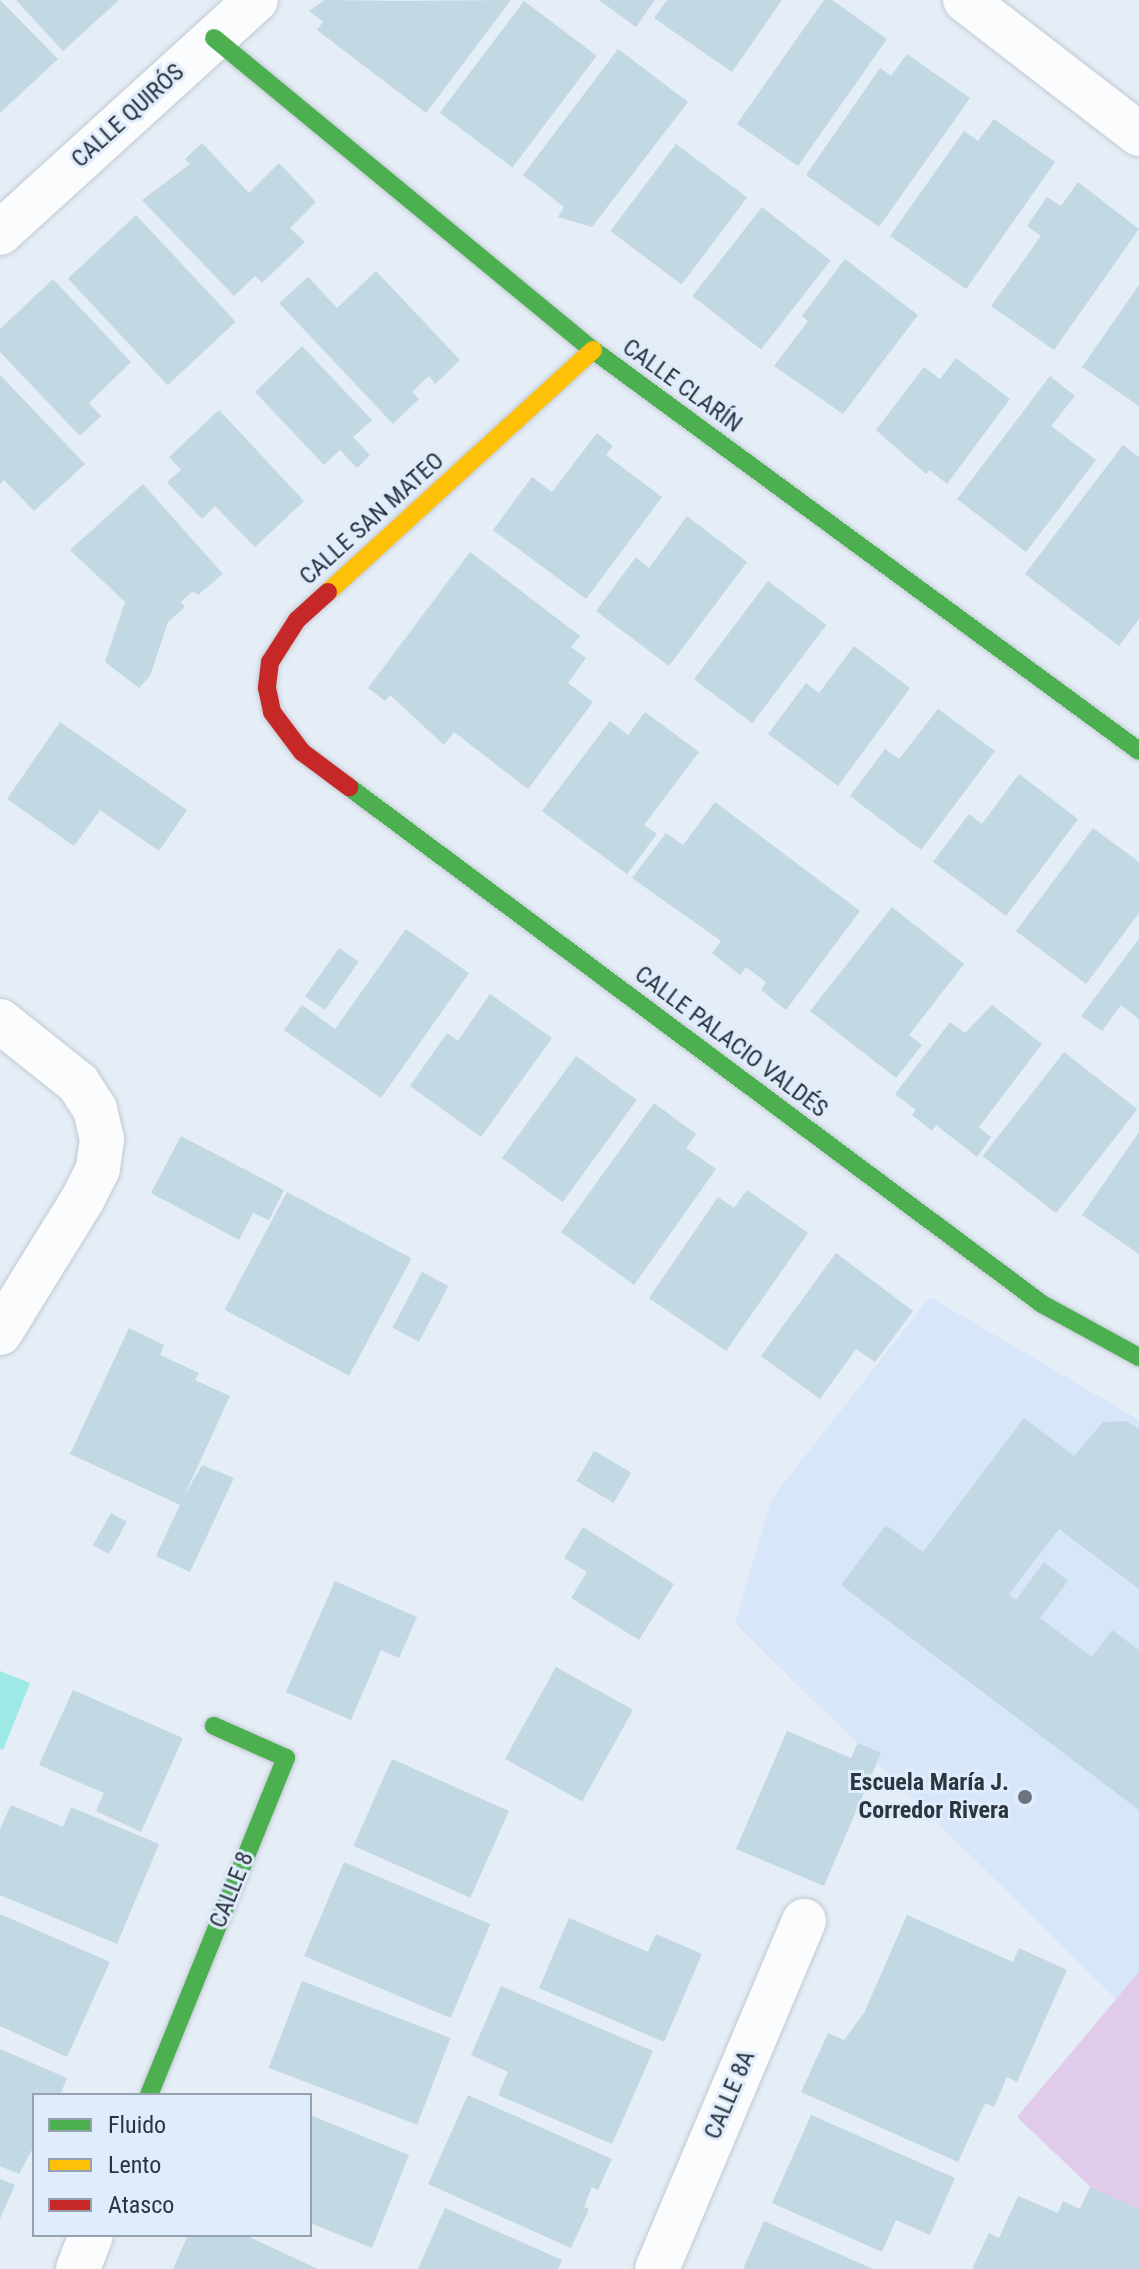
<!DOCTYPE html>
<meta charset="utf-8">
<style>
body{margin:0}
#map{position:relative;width:1139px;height:2269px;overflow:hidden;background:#e5edf6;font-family:"Roboto Condensed",sans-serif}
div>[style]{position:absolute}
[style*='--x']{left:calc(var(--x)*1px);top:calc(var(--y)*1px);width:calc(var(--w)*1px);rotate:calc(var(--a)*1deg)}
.built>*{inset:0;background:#d8e6f9}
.green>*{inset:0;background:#e0cbea}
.water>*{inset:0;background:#9de9e6}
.building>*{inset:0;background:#c2d8e2;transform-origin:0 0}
.roads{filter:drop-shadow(0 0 2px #c1c9d2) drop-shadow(0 0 2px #c1c9d2)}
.street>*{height:44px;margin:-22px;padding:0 22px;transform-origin:22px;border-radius:22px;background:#fbfcfe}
.fast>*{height:18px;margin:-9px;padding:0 9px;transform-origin:9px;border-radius:9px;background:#4caf50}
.slow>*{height:18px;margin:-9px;padding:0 9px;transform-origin:9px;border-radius:9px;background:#ffc107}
.jam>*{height:18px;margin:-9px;padding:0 9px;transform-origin:9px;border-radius:9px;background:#c62828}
.dots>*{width:22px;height:22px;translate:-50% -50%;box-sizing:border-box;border:4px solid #dfecfc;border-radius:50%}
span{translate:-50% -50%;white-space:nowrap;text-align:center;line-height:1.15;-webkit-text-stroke:6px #dfecfc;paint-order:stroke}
.street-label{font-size:24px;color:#2c343e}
.poi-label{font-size:24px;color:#2c343e;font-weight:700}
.right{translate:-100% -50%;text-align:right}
.legend{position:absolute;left:32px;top:2093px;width:280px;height:144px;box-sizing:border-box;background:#dfecfc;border:2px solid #97a2b0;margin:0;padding:10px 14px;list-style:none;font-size:24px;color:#2c343e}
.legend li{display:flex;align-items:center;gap:16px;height:40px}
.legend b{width:40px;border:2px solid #97a2b0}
</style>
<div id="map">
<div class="built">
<div style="clip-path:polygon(930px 1297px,1139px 1420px,1139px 1972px,1117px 2000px,735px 1623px,772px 1498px)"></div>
</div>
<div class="green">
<div style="clip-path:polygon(1139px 1972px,1139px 2233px,1017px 2117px)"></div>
</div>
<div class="water">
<div style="clip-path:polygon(0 1671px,30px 1683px,3px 1750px,0 1749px)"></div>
</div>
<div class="building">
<div style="clip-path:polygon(0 0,58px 59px,0 113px)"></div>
<div style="clip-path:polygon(16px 0,119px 0,63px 51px)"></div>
<div style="clip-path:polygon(325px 0,400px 1px,511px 0,426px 113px,317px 30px,323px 22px,309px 11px)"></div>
<div style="clip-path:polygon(599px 0,655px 0,636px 27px)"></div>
<div style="clip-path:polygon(667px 0,782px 0,732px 72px,654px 18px)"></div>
<div style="clip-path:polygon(824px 0,832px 0,887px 39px,798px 166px,737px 124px)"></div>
<div style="left:524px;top:1px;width:91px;height:140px;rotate:37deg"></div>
<div style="clip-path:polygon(618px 49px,688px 102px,592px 227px,558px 217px,564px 207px,523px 175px)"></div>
<div style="clip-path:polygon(907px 54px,970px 98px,879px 227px,806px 175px,880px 68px,891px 76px)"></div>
<div style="clip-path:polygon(994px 119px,1055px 162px,966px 289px,890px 236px,964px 131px,978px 141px)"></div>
<div style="clip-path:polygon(202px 143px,249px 193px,279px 163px,316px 202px,290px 228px,305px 242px,262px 283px,255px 276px,234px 296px,142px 200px,190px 164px,185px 159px)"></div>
<div style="left:676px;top:144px;width:89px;height:109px;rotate:37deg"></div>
<div style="clip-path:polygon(1078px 182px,1139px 229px,1054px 350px,991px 306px,1041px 236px,1027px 226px,1047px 197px,1061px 206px)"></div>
<div style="left:762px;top:207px;width:87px;height:113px;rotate:38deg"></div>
<div style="left:136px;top:215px;width:146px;height:93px;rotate:47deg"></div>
<div style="clip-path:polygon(845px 259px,918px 315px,843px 414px,774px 366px,808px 321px,802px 316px)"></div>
<div style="clip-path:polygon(376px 271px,460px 360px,435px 384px,429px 376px,412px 392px,419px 399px,393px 424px,279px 303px,308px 277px,337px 308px)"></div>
<div style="clip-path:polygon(53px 279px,131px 362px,89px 403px,101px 416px,80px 436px,0 352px,0 329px)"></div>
<div style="clip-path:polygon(1139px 285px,1139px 406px,1082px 367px)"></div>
<div style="clip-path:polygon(302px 346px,372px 420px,353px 437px,370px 455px,357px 468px,340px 450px,324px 465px,255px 392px)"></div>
<div style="clip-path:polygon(956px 358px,1010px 399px,947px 484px,930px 470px,926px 474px,876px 430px,924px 367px,940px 379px)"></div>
<div style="clip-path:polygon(0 375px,85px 464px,34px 511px,4px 480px,0 484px)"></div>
<div style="clip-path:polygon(1050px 376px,1075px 396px,1051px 426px,1096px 460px,1026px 552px,957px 499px)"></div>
<div style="clip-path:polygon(219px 410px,304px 501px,255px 547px,215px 506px,202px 519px,167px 482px,181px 470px,169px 457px)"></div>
<div style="clip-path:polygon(597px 433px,613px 446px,606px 455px,662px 497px,586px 599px,493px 530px,532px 477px,552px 492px)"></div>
<div style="clip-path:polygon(1123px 445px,1139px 457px,1139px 619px,1119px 646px,1025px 574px)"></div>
<div style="clip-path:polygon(143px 484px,223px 574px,198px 595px,193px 591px,181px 602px,185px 607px,168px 622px,150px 676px,139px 688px,105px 662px,125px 602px,70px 550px)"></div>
<div style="clip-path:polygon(687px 516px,747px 562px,669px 666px,596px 611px,636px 557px,649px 568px)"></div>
<div style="clip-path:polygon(470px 552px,580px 636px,571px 647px,586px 658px,568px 683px,593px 702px,528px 789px,454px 732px,444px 745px,390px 695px,385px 701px,368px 688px)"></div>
<div style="left:768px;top:581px;width:73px;height:123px;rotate:37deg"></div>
<div style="clip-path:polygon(854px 646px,910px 688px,838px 786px,768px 734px,806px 683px,819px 693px)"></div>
<div style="clip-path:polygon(938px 709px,995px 751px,921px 850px,850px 796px,885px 749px,899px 759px)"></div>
<div style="clip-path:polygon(645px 712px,699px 752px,644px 825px,657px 834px,627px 874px,542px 811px,610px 721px,628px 735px)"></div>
<div style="clip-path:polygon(60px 722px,187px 810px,159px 851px,100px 810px,74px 846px,7px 799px)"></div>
<div style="clip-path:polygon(1019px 774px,1078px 819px,1006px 916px,933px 862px,969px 814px,982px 824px)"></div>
<div style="clip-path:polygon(715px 802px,860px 911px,786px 1010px,761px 990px,766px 982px,746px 967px,740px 975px,712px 953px,721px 941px,632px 878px,666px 833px,683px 845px)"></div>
<div style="clip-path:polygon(1093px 828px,1139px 862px,1139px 913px,1086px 984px,1016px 931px)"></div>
<div style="clip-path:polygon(892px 907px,964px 964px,909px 1035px,922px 1045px,896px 1078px,810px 1011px)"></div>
<div style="clip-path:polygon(406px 929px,469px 973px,381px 1098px,284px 1030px,302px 1005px,335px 1029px)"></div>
<div style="clip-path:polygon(1139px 939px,1139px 1019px,1121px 1005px,1102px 1031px,1081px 1016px)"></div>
<div style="left:339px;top:948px;width:24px;height:59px;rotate:35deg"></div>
<div style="clip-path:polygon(490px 994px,552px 1038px,481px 1137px,410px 1086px,447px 1033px,458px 1041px)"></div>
<div style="clip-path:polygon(992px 1005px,1042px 1044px,979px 1127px,991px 1137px,977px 1157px,936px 1125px,932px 1131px,912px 1115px,916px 1110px,895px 1094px,950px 1022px,965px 1033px)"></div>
<div style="left:1064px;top:1052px;width:93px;height:132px;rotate:38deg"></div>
<div style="left:576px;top:1056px;width:75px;height:126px;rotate:36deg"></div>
<div style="clip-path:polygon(654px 1103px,696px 1134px,686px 1148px,716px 1169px,634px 1285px,561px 1232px)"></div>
<div style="clip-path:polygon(1139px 1132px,1139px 1254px,1082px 1215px)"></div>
<div style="clip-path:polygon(181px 1136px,284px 1190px,269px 1220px,253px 1213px,239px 1240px,151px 1193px)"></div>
<div style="clip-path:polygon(747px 1190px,808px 1233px,726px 1351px,649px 1298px,718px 1197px,734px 1208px)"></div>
<div style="left:287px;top:1192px;width:141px;height:133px;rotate:28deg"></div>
<div style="clip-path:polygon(836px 1253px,913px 1311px,875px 1362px,856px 1349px,820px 1399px,761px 1356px)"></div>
<div style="left:422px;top:1272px;width:30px;height:63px;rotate:28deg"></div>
<div style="clip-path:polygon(129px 1328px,164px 1345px,160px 1355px,199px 1373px,195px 1380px,230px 1396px,184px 1496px,202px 1465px,234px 1478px,190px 1572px,156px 1556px,180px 1505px,70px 1454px)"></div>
<div style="clip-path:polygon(1024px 1418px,1074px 1456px,1103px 1422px,1126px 1421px,1139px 1429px,1139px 1589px,1059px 1529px,1009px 1594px,1016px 1600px,1044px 1562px,1068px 1581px,1040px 1618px,1092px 1657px,1112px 1630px,1139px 1650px,1139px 1810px,841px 1585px,886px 1525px,923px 1552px)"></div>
<div style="left:594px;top:1451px;width:43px;height:35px;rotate:30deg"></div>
<div style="left:111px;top:1513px;width:18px;height:37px;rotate:29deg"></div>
<div style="clip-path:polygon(583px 1527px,674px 1584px,639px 1640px,571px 1598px,587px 1572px,564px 1558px)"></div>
<div style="clip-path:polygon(335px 1581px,417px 1617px,399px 1658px,381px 1650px,351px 1720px,286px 1692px)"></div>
<div style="left:556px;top:1667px;width:88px;height:105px;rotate:29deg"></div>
<div style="clip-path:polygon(73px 1690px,183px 1738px,141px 1832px,96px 1811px,104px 1793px,39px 1765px)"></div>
<div style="clip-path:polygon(787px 1731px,851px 1758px,858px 1743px,881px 1753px,824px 1886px,736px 1849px)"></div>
<div style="left:392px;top:1759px;width:128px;height:95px;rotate:24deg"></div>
<div style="clip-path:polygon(11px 1805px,63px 1827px,71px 1807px,159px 1844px,117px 1944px,0 1895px,0 1829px)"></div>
<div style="left:344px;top:1862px;width:159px;height:102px;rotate:23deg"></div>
<div style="clip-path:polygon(0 1914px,110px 1962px,67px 2057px,0 2026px)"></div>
<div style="clip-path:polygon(907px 1915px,1013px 1962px,1019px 1948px,1067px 1970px,1017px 2082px,1007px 2077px,994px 2107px,985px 2103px,958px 2162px,801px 2092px,828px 2033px,844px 2040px,864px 2013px)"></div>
<div style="clip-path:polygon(569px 1918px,648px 1952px,656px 1934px,702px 1954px,664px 2042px,539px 1988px)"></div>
<div style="left:302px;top:1981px;width:159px;height:93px;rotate:21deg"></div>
<div style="clip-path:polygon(501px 1986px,653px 2051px,612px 2144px,498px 2095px,508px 2072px,471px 2055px)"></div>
<div style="clip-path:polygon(0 2049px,67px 2078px,60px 2095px,34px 2095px,34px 2146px,19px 2174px,0 2166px)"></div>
<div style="clip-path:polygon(468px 2095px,612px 2159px,598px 2190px,592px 2187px,584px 2207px,589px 2209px,571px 2248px,428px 2184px)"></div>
<div style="clip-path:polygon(310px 2115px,409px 2155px,372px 2248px,310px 2223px)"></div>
<div style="clip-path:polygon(811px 2115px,955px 2178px,930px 2235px,896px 2220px,882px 2252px,772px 2203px)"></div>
<div style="clip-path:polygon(0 2179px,15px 2185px,0 2219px)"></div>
<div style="clip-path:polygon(1090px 2187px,1139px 2209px,1139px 2269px,972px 2269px,989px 2233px,999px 2238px,1018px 2196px,1058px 2213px,1063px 2201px,1080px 2209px)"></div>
<div style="clip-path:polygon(445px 2208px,562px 2260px,558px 2269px,418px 2269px)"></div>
<div style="clip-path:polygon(764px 2221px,873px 2269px,743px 2269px)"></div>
<div style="clip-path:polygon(188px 2235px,245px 2235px,318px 2269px,173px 2269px)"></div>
</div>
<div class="roads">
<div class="street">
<div style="--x:965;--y:0;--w:220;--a:37.6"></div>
<div style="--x:0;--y:233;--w:346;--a:-42.3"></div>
<div style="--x:0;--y:1021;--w:100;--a:38.5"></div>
<div style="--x:78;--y:1083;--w:31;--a:57"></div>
<div style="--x:95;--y:1109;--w:31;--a:77"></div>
<div style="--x:102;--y:1139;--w:30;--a:98"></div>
<div style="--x:98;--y:1169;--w:31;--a:117"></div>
<div style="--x:84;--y:1197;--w:160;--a:121.7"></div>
<div style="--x:78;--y:2269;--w:36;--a:-69"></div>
<div style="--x:657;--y:2269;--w:378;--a:-67.1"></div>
</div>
<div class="fast">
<div style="--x:214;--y:38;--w:491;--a:39.5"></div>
<div style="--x:593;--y:350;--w:677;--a:36.29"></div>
<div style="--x:349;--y:787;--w:865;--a:36.72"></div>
<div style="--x:1042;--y:1304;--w:111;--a:28.7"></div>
<div style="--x:149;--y:2095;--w:364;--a:-67.9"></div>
<div style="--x:286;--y:1758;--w:79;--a:-156"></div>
</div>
<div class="slow">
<div style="--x:328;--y:592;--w:359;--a:-42.4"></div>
</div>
<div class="jam">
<div style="--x:328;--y:592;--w:42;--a:137.9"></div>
<div style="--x:297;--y:620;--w:50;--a:122.7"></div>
<div style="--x:270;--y:662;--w:26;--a:97"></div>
<div style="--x:267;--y:688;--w:25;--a:78"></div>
<div style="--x:272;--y:712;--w:50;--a:53.1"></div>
<div style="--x:302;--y:752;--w:59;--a:36.7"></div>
</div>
</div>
<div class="dots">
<div style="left:1025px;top:1797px;background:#6d757e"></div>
</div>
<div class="street-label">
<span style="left:128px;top:116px;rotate:-42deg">CALLE QUIRÓS</span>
<span style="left:682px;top:386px;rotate:36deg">CALLE CLARÍN</span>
<span style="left:372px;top:519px;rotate:-42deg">CALLE SAN MATEO</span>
<span style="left:731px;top:1042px;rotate:37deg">CALLE PALACIO VALDÉS</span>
<span style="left:232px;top:1890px;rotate:-68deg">CALLE 8</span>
<span style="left:730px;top:2095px;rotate:-67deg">CALLE 8A</span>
</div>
<div class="poi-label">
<span class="right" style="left:1009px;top:1797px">Escuela María J.<br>Corredor Rivera</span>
</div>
<ul class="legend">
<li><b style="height:10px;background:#4caf50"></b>Fluido</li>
<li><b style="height:10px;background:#ffc107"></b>Lento</li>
<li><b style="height:10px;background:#c62828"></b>Atasco</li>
</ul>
</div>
